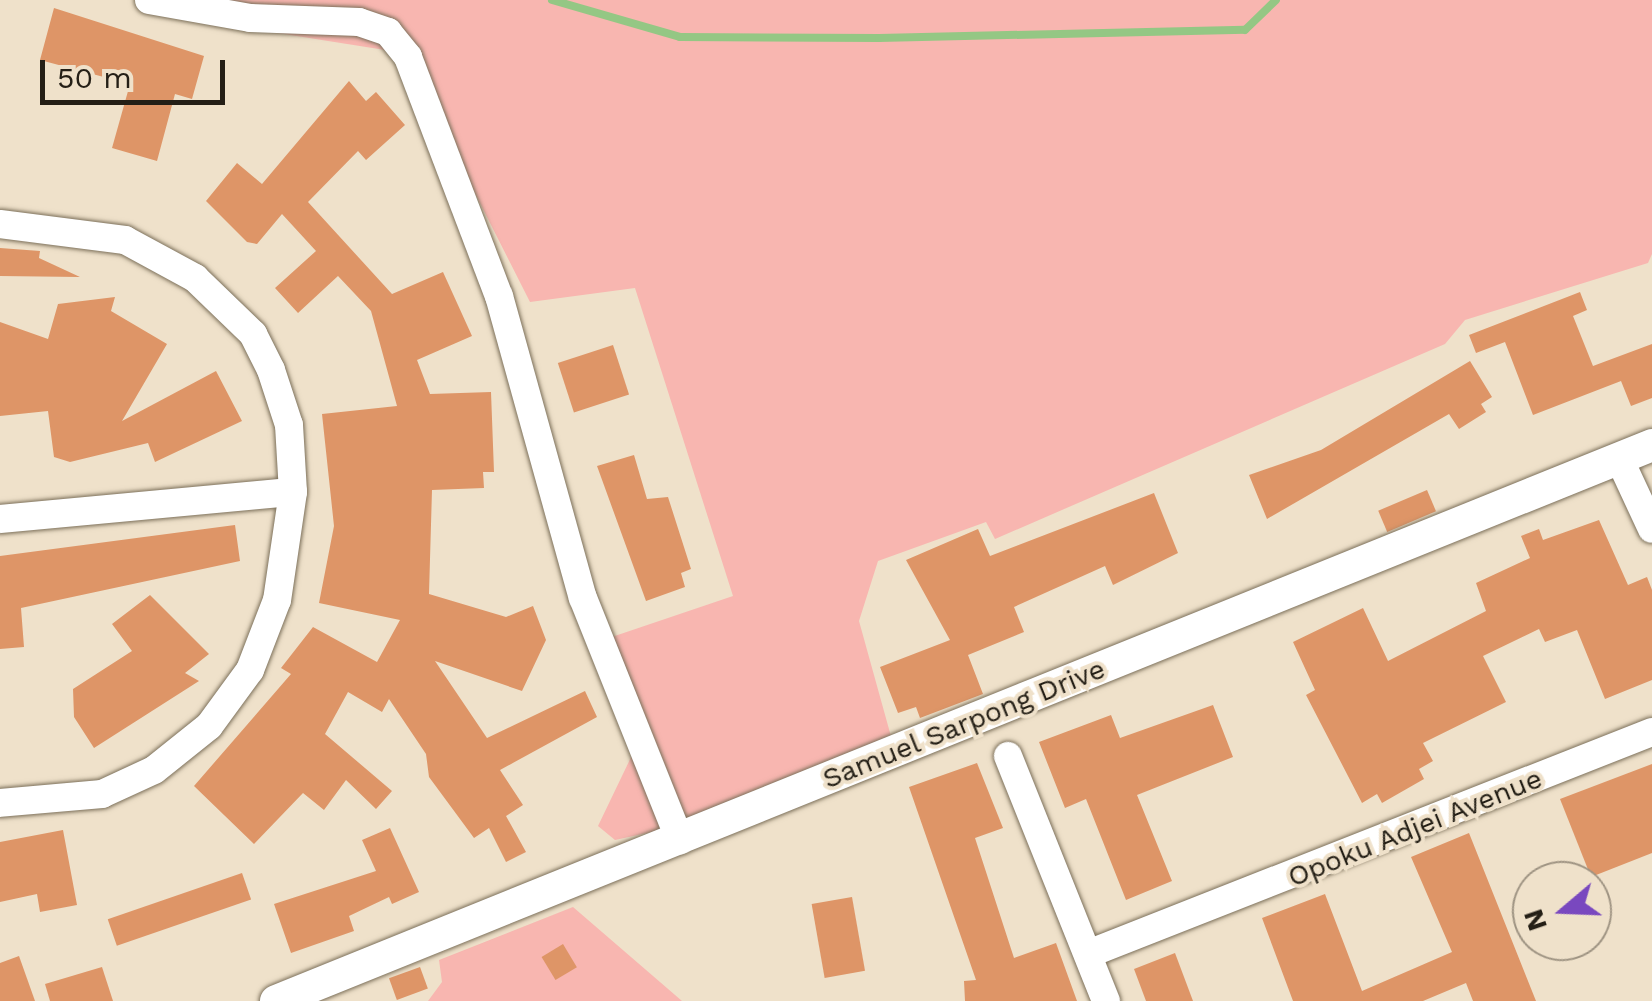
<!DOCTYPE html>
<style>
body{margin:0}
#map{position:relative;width:1652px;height:1001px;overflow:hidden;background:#efe1ca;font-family:"Work Sans",sans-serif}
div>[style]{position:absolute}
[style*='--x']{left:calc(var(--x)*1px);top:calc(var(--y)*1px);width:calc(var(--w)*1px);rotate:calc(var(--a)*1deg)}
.green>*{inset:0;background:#f8b6b0}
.stream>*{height:8px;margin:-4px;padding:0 4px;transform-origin:4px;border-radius:4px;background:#94c784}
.building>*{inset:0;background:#de9567;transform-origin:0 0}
.roads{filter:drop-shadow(0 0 2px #7c705a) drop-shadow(0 0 2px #7c705a)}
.minor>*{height:28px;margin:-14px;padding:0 14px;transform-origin:14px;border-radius:14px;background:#fff}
.tertiary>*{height:32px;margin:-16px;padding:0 16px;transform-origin:16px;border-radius:16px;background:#fff}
span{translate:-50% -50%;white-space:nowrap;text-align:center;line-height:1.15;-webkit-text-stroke:8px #efe1ca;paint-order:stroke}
.street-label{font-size:28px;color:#241f16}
.north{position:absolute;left:1512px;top:861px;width:100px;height:100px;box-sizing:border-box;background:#efe1ca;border:2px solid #9e9382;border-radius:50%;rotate:251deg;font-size:28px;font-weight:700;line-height:40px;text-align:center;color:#241f16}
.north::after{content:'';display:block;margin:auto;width:35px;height:45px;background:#7948bf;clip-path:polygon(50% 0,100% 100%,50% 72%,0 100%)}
.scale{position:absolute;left:40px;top:60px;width:185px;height:45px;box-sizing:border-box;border:5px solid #241f16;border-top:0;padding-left:12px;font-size:30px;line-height:35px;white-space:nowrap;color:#241f16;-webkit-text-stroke:8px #efe1ca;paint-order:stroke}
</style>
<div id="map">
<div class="green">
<div style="clip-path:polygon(179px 0,1652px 0,1652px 254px,1648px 263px,1465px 320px,1445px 344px,995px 539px,986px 522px,878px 561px,859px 621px,892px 740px,670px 828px,615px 840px,598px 826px,634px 751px,597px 642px,733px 596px,635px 288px,530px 302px,404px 53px,233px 26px)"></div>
<div style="clip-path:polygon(573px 907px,682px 1001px,428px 1001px,442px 982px,439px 960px)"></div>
</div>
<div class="stream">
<div style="--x:552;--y:0;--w:133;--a:16.1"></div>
<div style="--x:680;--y:37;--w:199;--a:0.3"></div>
<div style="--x:879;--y:38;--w:366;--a:-1.3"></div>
<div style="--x:1245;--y:30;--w:43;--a:-44.1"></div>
</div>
<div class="building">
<div style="clip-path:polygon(54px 8px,204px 56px,192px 99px,175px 94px,157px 161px,112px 148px,130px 84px,40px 60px)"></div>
<div style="clip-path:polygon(349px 81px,366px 101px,376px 92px,405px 125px,366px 160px,358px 151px,308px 202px,392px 294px,443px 272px,472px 336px,417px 360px,430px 394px,491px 392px,494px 472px,483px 472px,484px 488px,432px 490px,429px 594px,506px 617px,533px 606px,546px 640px,522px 691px,435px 661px,487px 738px,585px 691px,597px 717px,500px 770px,523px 805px,506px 816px,526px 852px,506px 862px,489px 828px,474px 838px,429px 777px,426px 754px,389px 699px,382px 712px,348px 692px,325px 734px,392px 791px,376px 809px,346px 780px,324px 810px,303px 793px,254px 844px,194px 786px,291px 674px,281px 668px,313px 627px,377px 662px,400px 620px,319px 603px,334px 526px,322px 414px,397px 406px,371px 311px,338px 276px,298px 313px,275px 288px,316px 251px,282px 214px,257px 244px,247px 242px,206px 201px,237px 163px,262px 184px)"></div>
<div style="clip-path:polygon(0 248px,40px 251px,39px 258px,80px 277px,0 276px)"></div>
<div style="clip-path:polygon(1580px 292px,1587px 310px,1573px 316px,1593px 366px,1652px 344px,1652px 398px,1631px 406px,1621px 381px,1533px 415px,1505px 342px,1476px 353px,1469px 335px)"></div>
<div style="clip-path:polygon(115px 297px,111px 311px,167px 344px,122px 421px,216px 371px,242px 421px,155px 462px,148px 443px,70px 462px,54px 457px,48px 411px,0 416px,0 322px,48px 339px,58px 304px)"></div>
<div style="left:613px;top:345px;width:52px;height:58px;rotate:72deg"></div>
<div style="clip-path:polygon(1470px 361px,1492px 397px,1481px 404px,1486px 412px,1459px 429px,1449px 414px,1267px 519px,1249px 475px,1321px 450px)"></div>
<div style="clip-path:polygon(634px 455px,647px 499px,668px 497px,691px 569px,681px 573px,685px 587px,646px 601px,597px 466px)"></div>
<div style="left:1427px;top:490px;width:23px;height:53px;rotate:67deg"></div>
<div style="clip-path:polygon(1154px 493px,1178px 553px,1113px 585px,1105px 566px,1014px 607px,1024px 632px,968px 655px,983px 694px,920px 718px,916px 707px,898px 713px,880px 667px,950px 640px,906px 560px,978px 529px,990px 556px)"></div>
<div style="clip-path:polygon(1599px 520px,1628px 585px,1647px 577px,1652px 590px,1652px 680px,1605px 699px,1577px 630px,1545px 642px,1539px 629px,1483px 656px,1506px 702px,1423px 743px,1433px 761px,1419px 769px,1424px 779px,1382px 803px,1377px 794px,1362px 803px,1306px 695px,1315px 690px,1293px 642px,1363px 608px,1388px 661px,1486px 611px,1476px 583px,1530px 558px,1521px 536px,1539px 529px,1543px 540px)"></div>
<div style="clip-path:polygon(235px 525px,240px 561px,21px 608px,24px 647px,0 649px,0 556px)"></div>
<div style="clip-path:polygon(150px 595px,209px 654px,185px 673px,199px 681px,94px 748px,74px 717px,73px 689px,132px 651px,112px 624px)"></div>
<div style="clip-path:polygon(1213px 705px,1233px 757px,1137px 795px,1172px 881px,1126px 900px,1086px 799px,1065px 808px,1039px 742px,1111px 715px,1120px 738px)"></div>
<div style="clip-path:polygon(977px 763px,1003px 828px,975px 838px,1014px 958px,1056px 943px,1077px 1001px,965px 1001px,964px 981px,976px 980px,909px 787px)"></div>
<div style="clip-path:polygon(1652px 764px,1652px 853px,1591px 877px,1560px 799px)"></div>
<div style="clip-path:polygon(390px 828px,419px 892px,392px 904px,389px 897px,349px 916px,354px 931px,291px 953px,274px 904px,376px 871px,362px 840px)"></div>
<div style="clip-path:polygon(63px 830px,77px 905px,40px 912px,37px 894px,0 902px,0 842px)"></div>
<div style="clip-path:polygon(1469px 833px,1536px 1001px,1473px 1001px,1466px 983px,1423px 1001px,1293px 1001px,1262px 918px,1325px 894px,1362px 991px,1452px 952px,1411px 857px)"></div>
<div style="left:242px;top:873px;width:28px;height:142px;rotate:71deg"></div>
<div style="left:852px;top:897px;width:75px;height:41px;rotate:80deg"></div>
<div style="left:563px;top:944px;width:27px;height:25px;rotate:59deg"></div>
<div style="clip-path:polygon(1175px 953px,1193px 1001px,1146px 1001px,1134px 969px)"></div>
<div style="clip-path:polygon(19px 956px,35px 1001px,0 1001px,0 963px)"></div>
<div style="clip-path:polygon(102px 967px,113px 1001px,50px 1001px,45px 984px)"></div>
<div style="left:420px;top:967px;width:23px;height:33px;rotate:70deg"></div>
</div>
<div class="roads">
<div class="minor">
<div style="--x:149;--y:0;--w:103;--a:10.1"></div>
<div style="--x:250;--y:18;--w:109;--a:2.1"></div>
<div style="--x:359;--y:22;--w:31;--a:19"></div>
<div style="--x:388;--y:32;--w:32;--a:51"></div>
<div style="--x:408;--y:57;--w:256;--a:69.2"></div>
<div style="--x:499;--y:296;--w:313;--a:74.5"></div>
<div style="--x:583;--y:598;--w:261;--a:68.2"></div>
<div style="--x:0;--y:224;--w:126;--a:7.3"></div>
<div style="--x:125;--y:240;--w:80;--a:28.5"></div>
<div style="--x:195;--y:278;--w:81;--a:44"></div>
<div style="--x:253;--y:334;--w:40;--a:63.4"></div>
<div style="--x:271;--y:370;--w:58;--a:71.9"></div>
<div style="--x:289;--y:425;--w:67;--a:86.6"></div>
<div style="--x:293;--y:492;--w:109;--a:98.4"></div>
<div style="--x:277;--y:600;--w:75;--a:111.1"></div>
<div style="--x:250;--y:670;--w:69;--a:126.2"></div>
<div style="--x:209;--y:726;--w:70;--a:141.3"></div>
<div style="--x:154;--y:770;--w:57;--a:155.2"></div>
<div style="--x:102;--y:794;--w:102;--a:175"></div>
<div style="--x:1619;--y:458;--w:78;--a:65.1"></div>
<div style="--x:0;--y:519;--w:294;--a:-5.3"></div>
<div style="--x:1008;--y:756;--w:264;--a:68.2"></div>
<div style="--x:1088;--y:954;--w:606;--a:-21.49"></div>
</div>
<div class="tertiary">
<div style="--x:276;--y:1001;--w:1484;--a:-22"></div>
</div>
</div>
<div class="street-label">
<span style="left:964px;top:724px;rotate:-22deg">Samuel Sarpong Drive</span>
<span style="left:1415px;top:828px;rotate:-22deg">Opoku Adjei Avenue</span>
</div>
<div class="north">N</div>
<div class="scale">50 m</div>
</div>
